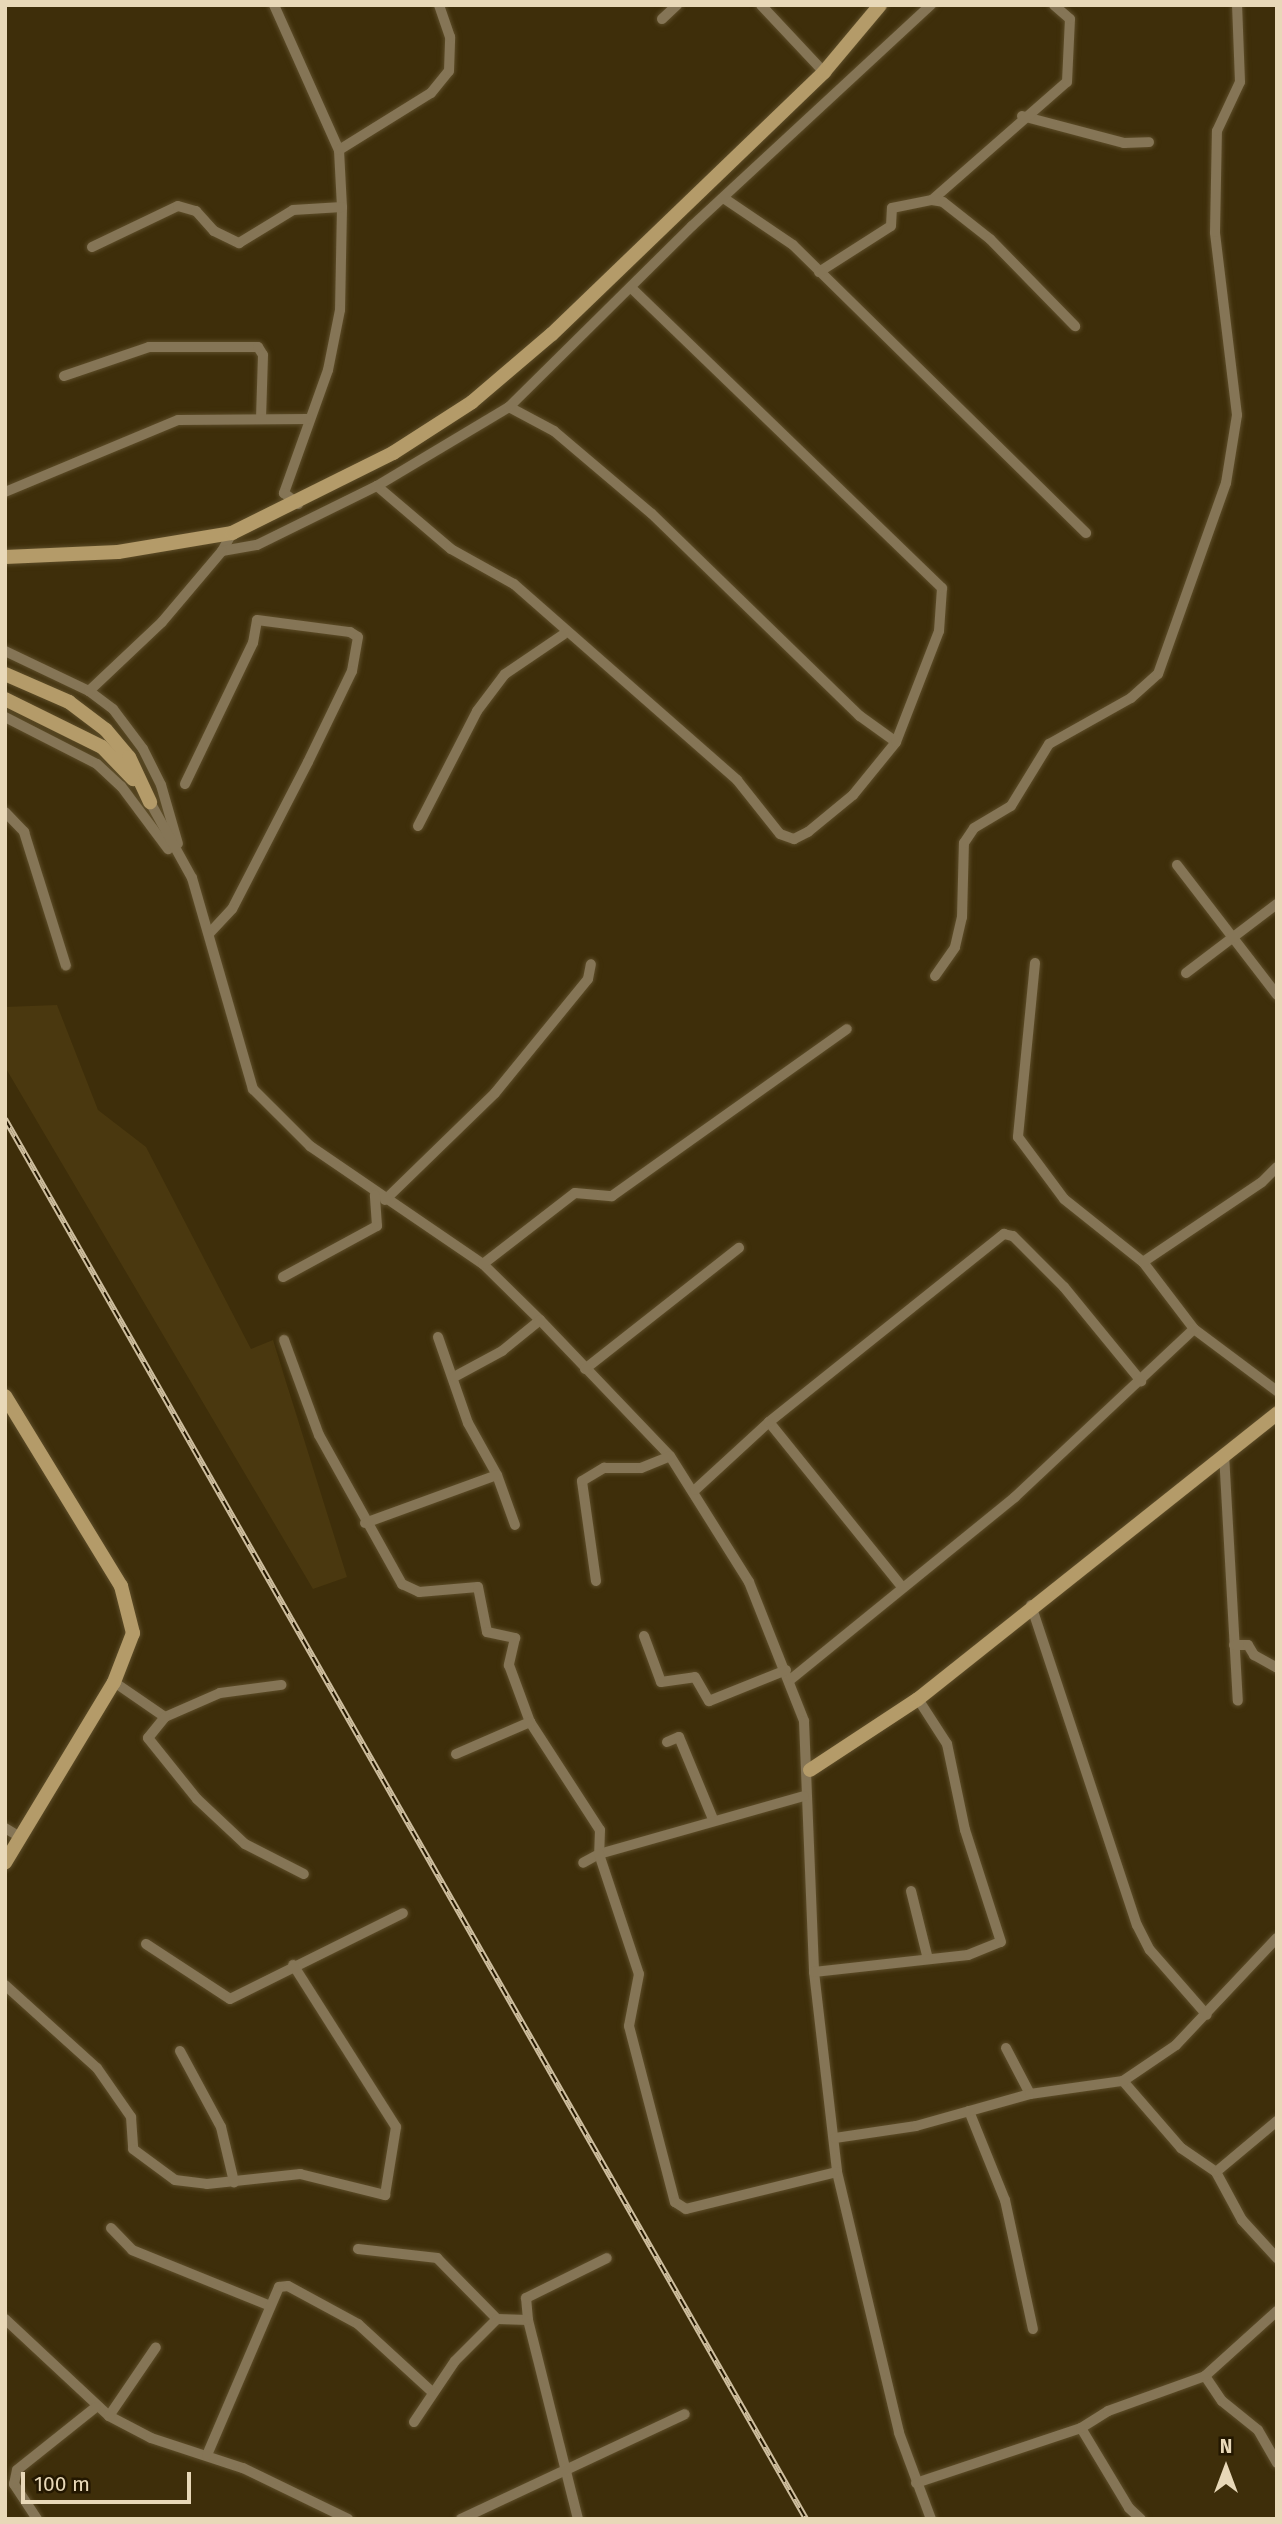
<!DOCTYPE html>
<style>
body{margin:0}
#map{position:relative;width:1282px;height:2524px;overflow:hidden;background:#3e2e0a;font-family:"Fira Sans",sans-serif}
div>[style]{position:absolute}
[style*='--x']{left:calc(var(--x)*1px);top:calc(var(--y)*1px);width:calc(var(--w)*1px);rotate:calc(var(--a)*1deg)}
.built>*{inset:0;background:#4a380f}
.roads{filter:drop-shadow(0 0 2px #5d4d29) drop-shadow(0 0 2px #5d4d29)}
.street>*{height:10px;margin:-5px;padding:0 5px;transform-origin:5px;border-radius:5px;background:#857556}
.secondary>*{height:14px;margin:-7px;padding:0 7px;transform-origin:7px;border-radius:7px;background:#b49b69}
.rail>*{height:6px;margin-top:-3px;transform-origin:0;background:repeating-linear-gradient(90deg,#231700 0 10px,#cebe9e 0 20px);box-sizing:border-box;border-block:2px solid #cebe9e}
span{translate:-50% -50%;white-space:nowrap;text-align:center;line-height:1.15;-webkit-text-stroke:7px #231700;paint-order:stroke}
.frame{position:absolute;inset:0;border:7px solid #e8d8b8;pointer-events:none}
.north{position:absolute;left:1191px;top:2433px;width:70px;height:70px;-webkit-text-stroke:5px #231700;paint-order:stroke;rotate:0deg;font-size:19px;font-weight:700;line-height:28px;text-align:center;color:#e8d8b8}
.north::after{content:'';display:block;margin:auto;width:24px;height:32px;background:#e8d8b8;clip-path:polygon(50% 0,100% 100%,50% 72%,0 100%)}
.scale{position:absolute;left:21px;top:2472px;width:170px;height:32px;box-sizing:border-box;border:4px solid #e8d8b8;border-top:0;padding-left:9px;font-size:21px;line-height:24px;white-space:nowrap;color:#e8d8b8;-webkit-text-stroke:5px #231700;paint-order:stroke}
</style>
<div id="map">
<div class="built">
<div style="clip-path:polygon(57px 1005px,98px 1110px,146px 1147px,251px 1349px,273px 1340px,347px 1577px,313px 1589px,5px 1067px,5px 1007px)"></div>
</div>
<div class="roads">
<div class="street">
<div style="--x:274;--y:5;--w:159;--a:65.9"></div>
<div style="--x:339;--y:150;--w:57;--a:87"></div>
<div style="--x:342;--y:207;--w:103;--a:91.1"></div>
<div style="--x:340;--y:310;--w:61;--a:101.3"></div>
<div style="--x:328;--y:370;--w:131;--a:109.7"></div>
<div style="--x:284;--y:493;--w:18;--a:38"></div>
<div style="--x:761;--y:5;--w:92;--a:46.8"></div>
<div style="--x:662;--y:19;--w:21;--a:-43"></div>
<div style="--x:1022;--y:116;--w:106;--a:14.8"></div>
<div style="--x:1124;--y:143;--w:25;--a:-2"></div>
<div style="--x:339;--y:150;--w:108;--a:-31.8"></div>
<div style="--x:431;--y:93;--w:28;--a:-51"></div>
<div style="--x:449;--y:71;--w:34;--a:-88"></div>
<div style="--x:450;--y:37;--w:34;--a:-109"></div>
<div style="--x:725;--y:199;--w:82;--a:34.1"></div>
<div style="--x:793;--y:245;--w:411;--a:44.5"></div>
<div style="--x:932;--y:200;--w:11;--a:10"></div>
<div style="--x:943;--y:202;--w:60;--a:38.2"></div>
<div style="--x:990;--y:239;--w:122;--a:45.7"></div>
<div style="--x:92;--y:247;--w:95;--a:-25.5"></div>
<div style="--x:178;--y:206;--w:19;--a:16"></div>
<div style="--x:196;--y:211;--w:27;--a:48"></div>
<div style="--x:214;--y:231;--w:28;--a:26"></div>
<div style="--x:239;--y:243;--w:63;--a:-31.4"></div>
<div style="--x:293;--y:210;--w:49;--a:-3.5"></div>
<div style="--x:819;--y:272;--w:85;--a:-32.6"></div>
<div style="--x:891;--y:226;--w:18;--a:-87"></div>
<div style="--x:892;--y:208;--w:41;--a:-11.3"></div>
<div style="--x:932;--y:200;--w:179;--a:-41.2"></div>
<div style="--x:1067;--y:82;--w:63;--a:-87.3"></div>
<div style="--x:1070;--y:19;--w:21;--a:-139"></div>
<div style="--x:64;--y:376;--w:90;--a:-18.8"></div>
<div style="--x:149;--y:347;--w:109;--a:0"></div>
<div style="--x:258;--y:347;--w:9;--a:58"></div>
<div style="--x:263;--y:355;--w:62;--a:91.8"></div>
<div style="--x:509;--y:407;--w:51;--a:28.1"></div>
<div style="--x:554;--y:431;--w:128;--a:40.3"></div>
<div style="--x:652;--y:514;--w:290;--a:44.2"></div>
<div style="--x:860;--y:716;--w:44;--a:35.8"></div>
<div style="--x:377;--y:486;--w:97;--a:40.4"></div>
<div style="--x:451;--y:549;--w:72;--a:29.1"></div>
<div style="--x:514;--y:584;--w:297;--a:41.3"></div>
<div style="--x:737;--y:780;--w:69;--a:51.5"></div>
<div style="--x:780;--y:834;--w:15;--a:20"></div>
<div style="--x:794;--y:839;--w:16;--a:-27"></div>
<div style="--x:808;--y:832;--w:58;--a:-39.4"></div>
<div style="--x:853;--y:795;--w:68;--a:-50.9"></div>
<div style="--x:896;--y:742;--w:119;--a:-68.8"></div>
<div style="--x:939;--y:631;--w:43;--a:-86"></div>
<div style="--x:942;--y:588;--w:432;--a:-136"></div>
<div style="--x:5;--y:492;--w:187;--a:-22.6"></div>
<div style="--x:178;--y:420;--w:130;--a:-0.4"></div>
<div style="--x:232;--y:533;--w:21;--a:119"></div>
<div style="--x:222;--y:551;--w:36;--a:-10"></div>
<div style="--x:257;--y:545;--w:134;--a:-26.2"></div>
<div style="--x:377;--y:486;--w:154;--a:-30.9"></div>
<div style="--x:509;--y:407;--w:257;--a:-44.7"></div>
<div style="--x:692;--y:226;--w:326;--a:-42.8"></div>
<div style="--x:5;--y:651;--w:93;--a:25.5"></div>
<div style="--x:89;--y:691;--w:30;--a:37"></div>
<div style="--x:113;--y:709;--w:50;--a:53.1"></div>
<div style="--x:143;--y:749;--w:40;--a:63.4"></div>
<div style="--x:161;--y:785;--w:61;--a:73.9"></div>
<div style="--x:89;--y:691;--w:100;--a:-43.4"></div>
<div style="--x:162;--y:622;--w:93;--a:-49.8"></div>
<div style="--x:5;--y:717;--w:103;--a:27.1"></div>
<div style="--x:97;--y:764;--w:33;--a:43"></div>
<div style="--x:121;--y:786;--w:79;--a:53.3"></div>
<div style="--x:185;--y:784;--w:157;--a:-64.3"></div>
<div style="--x:253;--y:643;--w:23;--a:-80"></div>
<div style="--x:257;--y:620;--w:94;--a:7.4"></div>
<div style="--x:350;--y:632;--w:9;--a:32"></div>
<div style="--x:358;--y:637;--w:35;--a:100"></div>
<div style="--x:352;--y:671;--w:101;--a:115.8"></div>
<div style="--x:308;--y:762;--w:165;--a:117.3"></div>
<div style="--x:232;--y:909;--w:34;--a:133"></div>
<div style="--x:150;--y:802;--w:87;--a:61.1"></div>
<div style="--x:192;--y:878;--w:220;--a:73.9"></div>
<div style="--x:253;--y:1089;--w:81;--a:45"></div>
<div style="--x:310;--y:1146;--w:209;--a:34.3"></div>
<div style="--x:483;--y:1264;--w:80;--a:44.5"></div>
<div style="--x:540;--y:1320;--w:188;--a:46.3"></div>
<div style="--x:670;--y:1456;--w:149;--a:57.9"></div>
<div style="--x:749;--y:1582;--w:149;--a:68.4"></div>
<div style="--x:804;--y:1721;--w:251;--a:87.7"></div>
<div style="--x:814;--y:1972;--w:201;--a:83.4"></div>
<div style="--x:837;--y:2172;--w:268;--a:76.6"></div>
<div style="--x:899;--y:2433;--w:92;--a:69.6"></div>
<div style="--x:5;--y:812;--w:28;--a:46"></div>
<div style="--x:24;--y:832;--w:140;--a:72.6"></div>
<div style="--x:418;--y:826;--w:129;--a:-62.8"></div>
<div style="--x:477;--y:711;--w:46;--a:-52.9"></div>
<div style="--x:505;--y:674;--w:71;--a:-34.1"></div>
<div style="--x:1177;--y:865;--w:164;--a:52.4"></div>
<div style="--x:1035;--y:963;--w:175;--a:95.6"></div>
<div style="--x:1018;--y:1137;--w:77;--a:53.4"></div>
<div style="--x:1064;--y:1199;--w:101;--a:38.6"></div>
<div style="--x:1143;--y:1262;--w:84;--a:52.7"></div>
<div style="--x:1194;--y:1329;--w:104;--a:36.8"></div>
<div style="--x:1186;--y:973;--w:114;--a:-37.2"></div>
<div style="--x:935;--y:976;--w:35;--a:-55"></div>
<div style="--x:955;--y:947;--w:31;--a:-77"></div>
<div style="--x:962;--y:917;--w:74;--a:-88.5"></div>
<div style="--x:964;--y:843;--w:18;--a:-56"></div>
<div style="--x:974;--y:828;--w:43;--a:-30.7"></div>
<div style="--x:1011;--y:806;--w:73;--a:-58.5"></div>
<div style="--x:1049;--y:744;--w:94;--a:-29.3"></div>
<div style="--x:1131;--y:698;--w:36;--a:-42"></div>
<div style="--x:1158;--y:674;--w:203;--a:-70.4"></div>
<div style="--x:1226;--y:483;--w:69;--a:-80.8"></div>
<div style="--x:1237;--y:415;--w:184;--a:-96.9"></div>
<div style="--x:1215;--y:232;--w:101;--a:-88.9"></div>
<div style="--x:1217;--y:131;--w:54;--a:-64.9"></div>
<div style="--x:1240;--y:82;--w:77;--a:-92.2"></div>
<div style="--x:385;--y:1200;--w:153;--a:-44.2"></div>
<div style="--x:495;--y:1093;--w:147;--a:-50.8"></div>
<div style="--x:588;--y:979;--w:15;--a:-79"></div>
<div style="--x:1143;--y:1262;--w:143;--a:-33.9"></div>
<div style="--x:1262;--y:1182;--w:21;--a:-45"></div>
<div style="--x:483;--y:1264;--w:116;--a:-37.7"></div>
<div style="--x:575;--y:1193;--w:37;--a:5"></div>
<div style="--x:612;--y:1196;--w:288;--a:-35.4"></div>
<div style="--x:283;--y:1277;--w:107;--a:-28.5"></div>
<div style="--x:377;--y:1226;--w:31;--a:-94"></div>
<div style="--x:438;--y:1337;--w:91;--a:70.8"></div>
<div style="--x:468;--y:1423;--w:60;--a:60.9"></div>
<div style="--x:497;--y:1475;--w:53;--a:70.2"></div>
<div style="--x:284;--y:1340;--w:101;--a:69.8"></div>
<div style="--x:319;--y:1435;--w:171;--a:60.9"></div>
<div style="--x:402;--y:1584;--w:19;--a:25"></div>
<div style="--x:419;--y:1592;--w:59;--a:-4.8"></div>
<div style="--x:478;--y:1587;--w:46;--a:78.7"></div>
<div style="--x:487;--y:1632;--w:29;--a:12"></div>
<div style="--x:515;--y:1638;--w:28;--a:103"></div>
<div style="--x:509;--y:1665;--w:61;--a:69.8"></div>
<div style="--x:530;--y:1722;--w:129;--a:57.1"></div>
<div style="--x:600;--y:1830;--w:24;--a:92"></div>
<div style="--x:599;--y:1854;--w:18;--a:151"></div>
<div style="--x:585;--y:1369;--w:196;--a:-38.2"></div>
<div style="--x:454;--y:1377;--w:55;--a:-28.4"></div>
<div style="--x:502;--y:1351;--w:49;--a:-39.2"></div>
<div style="--x:769;--y:1422;--w:213;--a:51.1"></div>
<div style="--x:1224;--y:1454;--w:247;--a:86.8"></div>
<div style="--x:695;--y:1490;--w:100;--a:-42.6"></div>
<div style="--x:769;--y:1422;--w:301;--a:-38.7"></div>
<div style="--x:1004;--y:1234;--w:9;--a:13"></div>
<div style="--x:1013;--y:1236;--w:72;--a:45"></div>
<div style="--x:1064;--y:1287;--w:122;--a:50.7"></div>
<div style="--x:365;--y:1523;--w:140;--a:-20"></div>
<div style="--x:596;--y:1581;--w:101;--a:-98"></div>
<div style="--x:582;--y:1481;--w:26;--a:-31"></div>
<div style="--x:604;--y:1468;--w:37;--a:0"></div>
<div style="--x:641;--y:1468;--w:31;--a:-22"></div>
<div style="--x:1031;--y:1605;--w:337;--a:71.7"></div>
<div style="--x:1137;--y:1925;--w:28;--a:63"></div>
<div style="--x:1150;--y:1950;--w:86;--a:48.8"></div>
<div style="--x:644;--y:1636;--w:49;--a:69.7"></div>
<div style="--x:661;--y:1682;--w:34;--a:-8"></div>
<div style="--x:695;--y:1677;--w:28;--a:60"></div>
<div style="--x:709;--y:1701;--w:83;--a:-21.9"></div>
<div style="--x:1234;--y:1645;--w:14;--a:0"></div>
<div style="--x:1248;--y:1645;--w:12;--a:59"></div>
<div style="--x:1254;--y:1655;--w:26;--a:29"></div>
<div style="--x:790;--y:1680;--w:290;--a:-39.1"></div>
<div style="--x:1015;--y:1497;--w:245;--a:-43.2"></div>
<div style="--x:114;--y:1682;--w:62;--a:34.5"></div>
<div style="--x:165;--y:1717;--w:60;--a:-23.6"></div>
<div style="--x:220;--y:1693;--w:62;--a:-7.5"></div>
<div style="--x:165;--y:1717;--w:27;--a:129"></div>
<div style="--x:148;--y:1738;--w:78;--a:51.2"></div>
<div style="--x:197;--y:1799;--w:66;--a:43.2"></div>
<div style="--x:245;--y:1844;--w:66;--a:27"></div>
<div style="--x:667;--y:1742;--w:13;--a:-23"></div>
<div style="--x:679;--y:1737;--w:89;--a:67.5"></div>
<div style="--x:456;--y:1754;--w:81;--a:-23.4"></div>
<div style="--x:804;--y:1796;--w:213;--a:164.2"></div>
<div style="--x:599;--y:1854;--w:126;--a:71.6"></div>
<div style="--x:639;--y:1974;--w:53;--a:100.9"></div>
<div style="--x:629;--y:2026;--w:182;--a:75.4"></div>
<div style="--x:675;--y:2202;--w:13;--a:32"></div>
<div style="--x:686;--y:2209;--w:155;--a:-13.8"></div>
<div style="--x:5;--y:1828;--w:17;--a:31"></div>
<div style="--x:911;--y:1891;--w:70;--a:76"></div>
<div style="--x:146;--y:1944;--w:100;--a:33.2"></div>
<div style="--x:230;--y:1999;--w:193;--a:-26.4"></div>
<div style="--x:814;--y:1972;--w:155;--a:-6.3"></div>
<div style="--x:968;--y:1955;--w:35;--a:-22"></div>
<div style="--x:1001;--y:1942;--w:118;--a:-107.8"></div>
<div style="--x:965;--y:1830;--w:88;--a:-101.8"></div>
<div style="--x:947;--y:1744;--w:54;--a:-122.8"></div>
<div style="--x:5;--y:1985;--w:124;--a:42.1"></div>
<div style="--x:97;--y:2068;--w:60;--a:55.2"></div>
<div style="--x:131;--y:2117;--w:32;--a:86"></div>
<div style="--x:133;--y:2149;--w:52;--a:36.4"></div>
<div style="--x:175;--y:2180;--w:32;--a:7"></div>
<div style="--x:207;--y:2184;--w:94;--a:-6.1"></div>
<div style="--x:300;--y:2174;--w:88;--a:13.9"></div>
<div style="--x:385;--y:2195;--w:69;--a:-80.8"></div>
<div style="--x:396;--y:2127;--w:192;--a:-122.4"></div>
<div style="--x:1006;--y:2048;--w:52;--a:62.4"></div>
<div style="--x:180;--y:2051;--w:86;--a:61.7"></div>
<div style="--x:221;--y:2127;--w:57;--a:76.7"></div>
<div style="--x:1123;--y:2081;--w:89;--a:49.1"></div>
<div style="--x:1181;--y:2148;--w:42;--a:34.4"></div>
<div style="--x:1216;--y:2172;--w:55;--a:61.6"></div>
<div style="--x:1242;--y:2220;--w:52;--a:47.4"></div>
<div style="--x:969;--y:2111;--w:96;--a:68"></div>
<div style="--x:1005;--y:2200;--w:132;--a:77.8"></div>
<div style="--x:835;--y:2138;--w:82;--a:-8.4"></div>
<div style="--x:916;--y:2126;--w:118;--a:-15.7"></div>
<div style="--x:1030;--y:2094;--w:94;--a:-8"></div>
<div style="--x:1123;--y:2081;--w:64;--a:-34.2"></div>
<div style="--x:1176;--y:2045;--w:147;--a:-46.7"></div>
<div style="--x:1216;--y:2172;--w:80;--a:-39.9"></div>
<div style="--x:111;--y:2228;--w:30;--a:46"></div>
<div style="--x:132;--y:2250;--w:147;--a:22"></div>
<div style="--x:358;--y:2249;--w:80;--a:6.5"></div>
<div style="--x:437;--y:2258;--w:86;--a:45.5"></div>
<div style="--x:5;--y:2319;--w:142;--a:43"></div>
<div style="--x:109;--y:2416;--w:47;--a:27.6"></div>
<div style="--x:151;--y:2438;--w:97;--a:18.1"></div>
<div style="--x:243;--y:2468;--w:117;--a:25.9"></div>
<div style="--x:528;--y:2320;--w:205;--a:75.9"></div>
<div style="--x:1205;--y:2376;--w:30;--a:56"></div>
<div style="--x:1222;--y:2401;--w:46;--a:38.9"></div>
<div style="--x:1258;--y:2430;--w:38;--a:60"></div>
<div style="--x:109;--y:2416;--w:83;--a:-55.7"></div>
<div style="--x:414;--y:2422;--w:73;--a:-56.1"></div>
<div style="--x:455;--y:2361;--w:59;--a:-45"></div>
<div style="--x:497;--y:2319;--w:31;--a:2"></div>
<div style="--x:528;--y:2320;--w:22;--a:-95"></div>
<div style="--x:526;--y:2298;--w:90;--a:-26.3"></div>
<div style="--x:1081;--y:2428;--w:93;--a:59"></div>
<div style="--x:1129;--y:2508;--w:16;--a:43"></div>
<div style="--x:207;--y:2455;--w:183;--a:-66.8"></div>
<div style="--x:279;--y:2287;--w:9;--a:-6"></div>
<div style="--x:288;--y:2286;--w:80;--a:28.5"></div>
<div style="--x:358;--y:2324;--w:99;--a:42.5"></div>
<div style="--x:916;--y:2483;--w:174;--a:-18.4"></div>
<div style="--x:1081;--y:2428;--w:32;--a:-32"></div>
<div style="--x:1108;--y:2411;--w:103;--a:-19.8"></div>
<div style="--x:1205;--y:2376;--w:97;--a:-42.1"></div>
<div style="--x:37;--y:2519;--w:42;--a:-123.3"></div>
<div style="--x:14;--y:2484;--w:14;--a:-78"></div>
<div style="--x:17;--y:2470;--w:101;--a:-38.6"></div>
<div style="--x:461;--y:2519;--w:247;--a:-25.1"></div>
</div>
<div class="secondary">
<div style="--x:5;--y:557;--w:113;--a:-2.5"></div>
<div style="--x:118;--y:552;--w:116;--a:-9.5"></div>
<div style="--x:232;--y:533;--w:180;--a:-26.4"></div>
<div style="--x:393;--y:453;--w:94;--a:-32.8"></div>
<div style="--x:472;--y:402;--w:105;--a:-40.4"></div>
<div style="--x:552;--y:334;--w:378;--a:-43.9"></div>
<div style="--x:824;--y:72;--w:87;--a:-50.1"></div>
<div style="--x:5;--y:674;--w:70;--a:23.6"></div>
<div style="--x:69;--y:702;--w:46;--a:37.1"></div>
<div style="--x:106;--y:730;--w:35;--a:50"></div>
<div style="--x:129;--y:757;--w:50;--a:65"></div>
<div style="--x:5;--y:699;--w:108;--a:26.3"></div>
<div style="--x:102;--y:747;--w:45;--a:45.9"></div>
<div style="--x:5;--y:1396;--w:223;--a:58.6"></div>
<div style="--x:121;--y:1586;--w:49;--a:75.7"></div>
<div style="--x:133;--y:1633;--w:53;--a:111.2"></div>
<div style="--x:114;--y:1682;--w:211;--a:121.1"></div>
<div style="--x:810;--y:1770;--w:129;--a:-33.3"></div>
<div style="--x:918;--y:1699;--w:459;--a:-38.5"></div>
</div>
</div>
<div class="rail">
<div style="--x:5;--y:1119;--w:1613;--a:60.22"></div>
</div>
<div class="frame"></div>
<div class="north">N</div>
<div class="scale">100 m</div>
</div>
